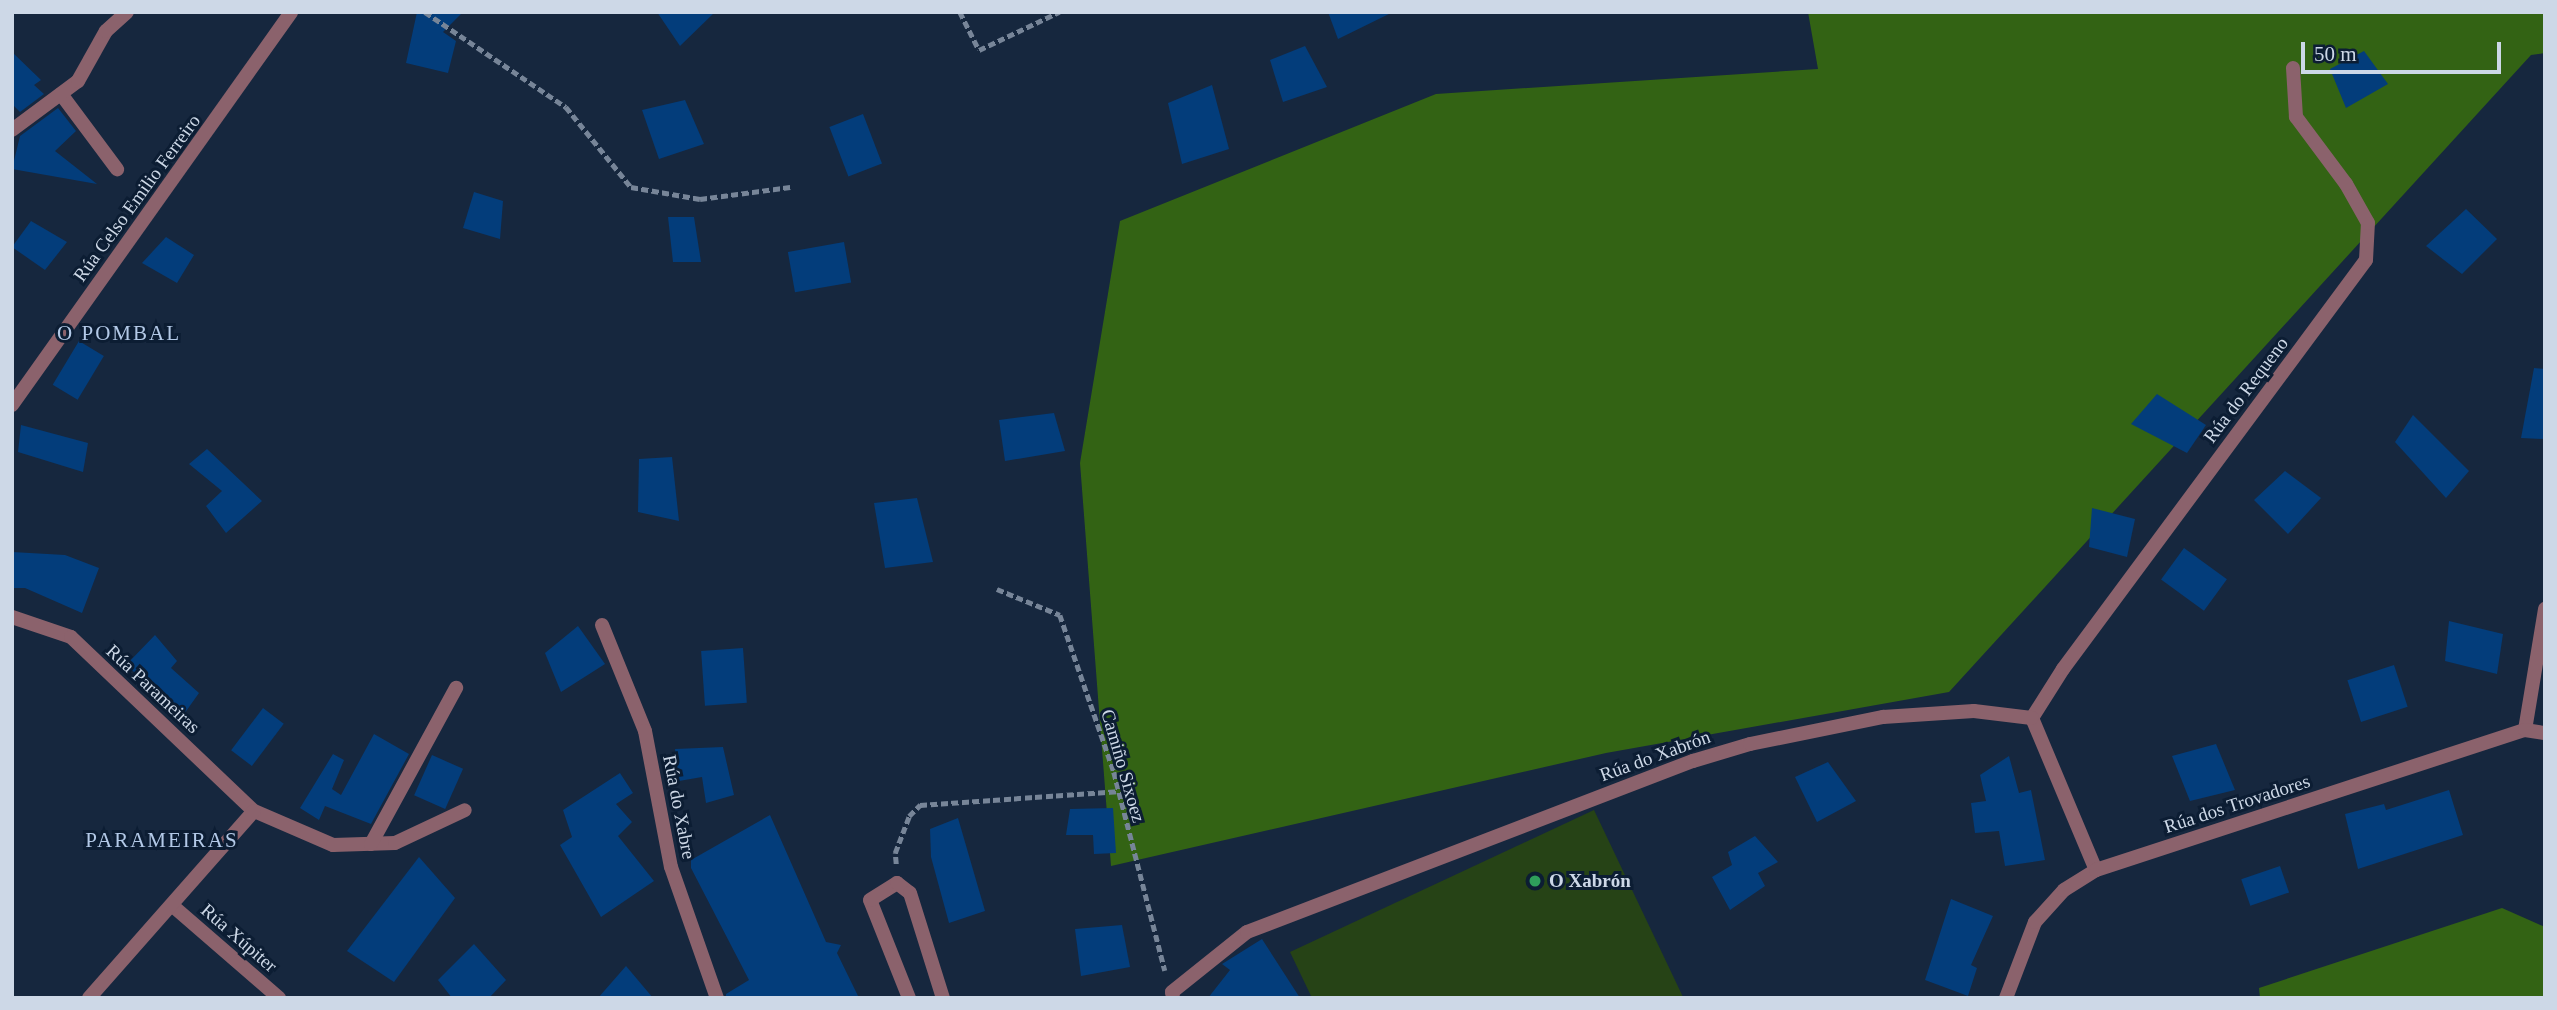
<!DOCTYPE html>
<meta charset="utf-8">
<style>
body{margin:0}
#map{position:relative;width:2557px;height:1010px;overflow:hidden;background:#16273e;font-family:"Times New Roman",serif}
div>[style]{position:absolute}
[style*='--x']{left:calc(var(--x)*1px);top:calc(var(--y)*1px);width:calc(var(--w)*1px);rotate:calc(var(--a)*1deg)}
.green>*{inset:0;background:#264316}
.forest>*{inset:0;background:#336314}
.building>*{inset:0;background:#033d7b;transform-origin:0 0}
.path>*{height:4.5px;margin-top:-2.25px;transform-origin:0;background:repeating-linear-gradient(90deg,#778598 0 7px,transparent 0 10.5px)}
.street>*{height:14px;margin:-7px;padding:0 7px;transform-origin:7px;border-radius:7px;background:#8b626c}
.dots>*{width:19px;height:19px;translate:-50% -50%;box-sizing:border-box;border:4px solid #0c1d33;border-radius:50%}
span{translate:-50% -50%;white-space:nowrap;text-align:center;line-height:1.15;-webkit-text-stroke:6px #0c1d33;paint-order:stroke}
.street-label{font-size:19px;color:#cdd8e7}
.poi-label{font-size:19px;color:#cdd8e7;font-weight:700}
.left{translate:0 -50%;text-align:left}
.neighbourhood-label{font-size:21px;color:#b3c9e7;letter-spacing:2px}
.frame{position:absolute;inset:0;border:14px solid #cdd8e7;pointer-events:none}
.scale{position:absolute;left:2301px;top:42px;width:200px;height:32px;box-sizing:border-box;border:4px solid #cdd8e7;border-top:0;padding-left:9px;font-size:21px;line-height:24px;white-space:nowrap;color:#cdd8e7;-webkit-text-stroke:5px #0c1d33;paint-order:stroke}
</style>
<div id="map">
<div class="green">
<div style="clip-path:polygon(1594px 810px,1683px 997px,1312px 998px,1290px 952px)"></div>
</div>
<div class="forest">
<div style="clip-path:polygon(1808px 12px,2545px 12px,2545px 53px,2531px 55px,1949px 692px,1606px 753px,1111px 866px,1080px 463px,1120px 221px,1436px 94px,1818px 69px)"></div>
<div style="clip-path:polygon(2502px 908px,2545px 927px,2545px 998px,2260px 998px,2259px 988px)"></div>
</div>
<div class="building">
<div style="clip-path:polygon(417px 12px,463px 12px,443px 32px,456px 41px,448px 73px,406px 63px)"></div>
<div style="clip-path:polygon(657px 12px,715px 12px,680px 46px)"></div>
<div style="clip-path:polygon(1328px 12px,1393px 12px,1338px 39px)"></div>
<div style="clip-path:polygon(1305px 46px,1327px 87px,1283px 102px,1270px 60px)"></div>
<div style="clip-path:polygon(2364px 51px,2388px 84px,2346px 108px,2330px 69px)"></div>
<div style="clip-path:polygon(12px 52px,41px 80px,34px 85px,44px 94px,20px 112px,12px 104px)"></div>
<div style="clip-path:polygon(1212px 85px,1229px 149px,1182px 164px,1168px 103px)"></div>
<div style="clip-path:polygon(685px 100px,704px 144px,659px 159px,642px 110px)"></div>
<div style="clip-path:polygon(58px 108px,76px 131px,55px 151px,97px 184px,12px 169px,20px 136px)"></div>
<div style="left:863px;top:114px;width:53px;height:36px;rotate:69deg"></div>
<div style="clip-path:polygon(474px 192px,503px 201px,500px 239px,463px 228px)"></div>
<div style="clip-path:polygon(2466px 209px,2497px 239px,2462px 274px,2426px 246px)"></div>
<div style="clip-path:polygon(668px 217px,694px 217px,701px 262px,673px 262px)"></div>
<div style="clip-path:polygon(31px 221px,67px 242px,45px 270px,12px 247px)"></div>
<div style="clip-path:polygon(166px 237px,194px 255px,177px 283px,142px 263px)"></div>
<div style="left:844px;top:242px;width:41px;height:57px;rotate:80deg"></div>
<div style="left:79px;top:341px;width:29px;height:51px;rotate:31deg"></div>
<div style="clip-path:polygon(2534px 368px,2545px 369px,2545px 439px,2521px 438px)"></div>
<div style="clip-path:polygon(2157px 394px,2206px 425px,2187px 453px,2131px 424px)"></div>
<div style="clip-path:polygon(1054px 413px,1065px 451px,1005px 461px,999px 420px)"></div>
<div style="clip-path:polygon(2413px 415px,2469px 471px,2446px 498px,2395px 442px)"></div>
<div style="clip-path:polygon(21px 425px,88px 443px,83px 472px,18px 452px)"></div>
<div style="clip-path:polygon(207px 449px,262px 501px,226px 533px,206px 506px,222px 491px,189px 464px)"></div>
<div style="clip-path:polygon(672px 457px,679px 521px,638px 512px,639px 459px)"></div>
<div style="clip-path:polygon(2285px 471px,2321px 498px,2288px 534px,2254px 500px)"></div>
<div style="clip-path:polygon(917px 498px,933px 562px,885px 568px,874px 503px)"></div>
<div style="clip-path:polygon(2092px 508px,2135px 519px,2127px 557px,2089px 547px)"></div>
<div style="left:2184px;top:548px;width:53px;height:39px;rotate:36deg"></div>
<div style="clip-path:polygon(12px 552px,65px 555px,99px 568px,82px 613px,25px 588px,12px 588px)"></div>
<div style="clip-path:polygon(2449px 621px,2503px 634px,2497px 674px,2445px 661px)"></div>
<div style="clip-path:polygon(578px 626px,605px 664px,561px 692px,545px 653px)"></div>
<div style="clip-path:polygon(155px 635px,177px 661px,171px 668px,199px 693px,179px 721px,152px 697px,157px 692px,126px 665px)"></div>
<div style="left:743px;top:648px;width:55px;height:42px;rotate:86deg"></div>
<div style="left:2394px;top:665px;width:44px;height:49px;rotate:72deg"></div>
<div style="left:263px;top:708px;width:26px;height:53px;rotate:37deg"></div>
<div style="clip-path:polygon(374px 734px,409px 754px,371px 824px,325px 806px,319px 820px,300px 808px,333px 754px,344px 760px,332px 789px,341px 795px)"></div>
<div style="clip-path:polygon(2216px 744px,2235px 790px,2190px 801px,2172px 756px)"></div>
<div style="clip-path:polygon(723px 747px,734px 795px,706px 803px,702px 777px,679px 781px,675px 749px)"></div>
<div style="left:432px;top:755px;width:34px;height:44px;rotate:24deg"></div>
<div style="clip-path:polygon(2009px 756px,2019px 793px,2031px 790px,2045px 860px,2005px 866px,1999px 831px,1975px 833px,1971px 803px,1986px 801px,1980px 775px)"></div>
<div style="clip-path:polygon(1828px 762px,1856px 801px,1817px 822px,1795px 777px)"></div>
<div style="clip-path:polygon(620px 773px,633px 793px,616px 804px,632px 822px,618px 836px,654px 881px,601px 917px,560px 845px,572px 837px,563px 810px)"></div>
<div style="clip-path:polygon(2449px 790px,2463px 835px,2358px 869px,2345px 814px,2384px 804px,2386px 810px)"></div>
<div style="clip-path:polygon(1113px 808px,1116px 853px,1094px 854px,1093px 835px,1066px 835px,1070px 809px)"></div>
<div style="clip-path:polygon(770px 815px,826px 942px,841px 945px,837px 953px,859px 998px,726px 998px,726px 994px,749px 980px,691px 868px,691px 860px)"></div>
<div style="clip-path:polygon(958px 818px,985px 911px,949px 923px,931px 857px,930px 829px)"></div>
<div style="clip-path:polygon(1755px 836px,1778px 862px,1758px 873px,1765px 886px,1730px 910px,1712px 877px,1732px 865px,1728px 852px)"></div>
<div style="clip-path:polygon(419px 857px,455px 898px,394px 982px,347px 951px)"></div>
<div style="left:2280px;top:866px;width:28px;height:41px;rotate:71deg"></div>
<div style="clip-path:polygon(1951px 899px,1993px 916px,1971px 965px,1977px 968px,1968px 996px,1925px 980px)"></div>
<div style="clip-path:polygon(1122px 925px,1130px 967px,1081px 976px,1075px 929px)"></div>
<div style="clip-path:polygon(1262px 939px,1300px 998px,1208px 998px,1230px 970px,1222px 964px)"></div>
<div style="clip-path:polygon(474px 944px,506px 980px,489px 998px,452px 998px,438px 980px)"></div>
<div style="clip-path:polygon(626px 966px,653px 998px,598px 998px)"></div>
</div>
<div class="path">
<div style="--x:425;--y:12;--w:170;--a:34"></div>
<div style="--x:566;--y:107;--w:103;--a:50.9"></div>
<div style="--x:631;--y:187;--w:70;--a:9.9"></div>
<div style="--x:700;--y:199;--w:91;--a:-7.6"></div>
<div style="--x:960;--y:12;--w:42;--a:63.4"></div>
<div style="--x:979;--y:50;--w:89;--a:-25.4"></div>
<div style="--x:997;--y:589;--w:68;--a:22.4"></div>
<div style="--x:1060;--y:615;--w:166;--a:71"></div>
<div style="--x:1114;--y:772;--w:205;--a:75.6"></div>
<div style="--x:896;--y:864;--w:11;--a:-95"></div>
<div style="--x:895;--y:853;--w:40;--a:-69"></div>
<div style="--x:909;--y:816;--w:16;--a:-45"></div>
<div style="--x:920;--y:805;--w:198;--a:-4"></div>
</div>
<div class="street">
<div style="--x:61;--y:94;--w:94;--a:53.3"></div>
<div style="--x:12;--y:130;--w:82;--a:-36.6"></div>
<div style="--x:78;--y:81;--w:57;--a:-60.8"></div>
<div style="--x:106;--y:31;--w:28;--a:-42"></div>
<div style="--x:12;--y:405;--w:482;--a:-54.6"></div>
<div style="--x:12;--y:617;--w:62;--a:18.7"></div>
<div style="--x:71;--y:637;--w:253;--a:43.6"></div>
<div style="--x:254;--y:811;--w:86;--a:23.3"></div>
<div style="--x:333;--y:845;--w:62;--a:-1.8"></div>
<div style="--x:395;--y:843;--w:77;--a:-25.2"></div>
<div style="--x:602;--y:625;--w:114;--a:67.9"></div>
<div style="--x:645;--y:731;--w:138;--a:79.2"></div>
<div style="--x:671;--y:867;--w:139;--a:70.7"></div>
<div style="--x:2032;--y:718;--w:58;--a:-57.7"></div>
<div style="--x:2063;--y:669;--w:509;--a:-53.47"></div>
<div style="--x:2366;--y:260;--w:37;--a:-87"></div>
<div style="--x:2368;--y:223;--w:45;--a:-119.4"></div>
<div style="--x:2346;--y:184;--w:84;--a:-126.7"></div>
<div style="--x:2296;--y:117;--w:49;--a:-93.5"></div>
<div style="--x:2032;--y:718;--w:165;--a:67.2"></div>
<div style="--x:2525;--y:730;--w:123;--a:-80.6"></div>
<div style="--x:371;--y:844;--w:178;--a:-61.4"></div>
<div style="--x:174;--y:907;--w:139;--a:40.9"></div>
<div style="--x:89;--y:998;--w:249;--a:-48.6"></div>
<div style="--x:909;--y:998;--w:105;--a:-111.7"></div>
<div style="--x:870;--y:900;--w:32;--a:-32"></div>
<div style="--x:897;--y:883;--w:16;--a:38"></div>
<div style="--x:910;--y:893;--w:110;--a:72.6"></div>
<div style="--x:1173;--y:998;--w:6;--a:-99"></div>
<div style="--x:1172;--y:992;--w:96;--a:-38.7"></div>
<div style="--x:1247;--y:932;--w:478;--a:-21"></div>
<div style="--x:1693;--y:761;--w:59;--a:-16.6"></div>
<div style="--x:1750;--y:744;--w:136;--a:-11.5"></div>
<div style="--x:1883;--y:717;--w:91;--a:-3.8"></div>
<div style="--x:1974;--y:711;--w:58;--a:6.9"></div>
<div style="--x:2006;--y:998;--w:81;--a:-69.1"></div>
<div style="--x:2035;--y:922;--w:43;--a:-47.8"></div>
<div style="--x:2064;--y:890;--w:38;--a:-32"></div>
<div style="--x:2096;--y:870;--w:451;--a:-18.1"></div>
<div style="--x:2525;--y:730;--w:20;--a:9"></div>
</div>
<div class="dots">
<div style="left:1535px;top:881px;background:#2e9e5b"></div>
</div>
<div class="street-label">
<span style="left:137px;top:198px;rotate:-54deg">Rúa Celso Emilio Ferreiro</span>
<span style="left:2246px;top:390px;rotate:-53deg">Rúa do Requeno</span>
<span style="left:153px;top:689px;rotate:43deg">Rúa Parameiras</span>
<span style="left:1655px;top:756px;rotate:-20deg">Rúa do Xabrón</span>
<span style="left:1123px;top:766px;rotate:74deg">Camiño Sixoez</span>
<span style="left:2237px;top:804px;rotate:-18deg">Rúa dos Trovadores</span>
<span style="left:679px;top:807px;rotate:79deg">Rúa do Xabre</span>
<span style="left:239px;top:938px;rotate:41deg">Rúa Xúpiter</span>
</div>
<div class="poi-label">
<span class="left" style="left:1549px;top:881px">O Xabrón</span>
</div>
<div class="neighbourhood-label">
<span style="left:119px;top:333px">O POMBAL</span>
<span style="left:162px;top:840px">PARAMEIRAS</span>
</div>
<div class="frame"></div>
<div class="scale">50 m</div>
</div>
